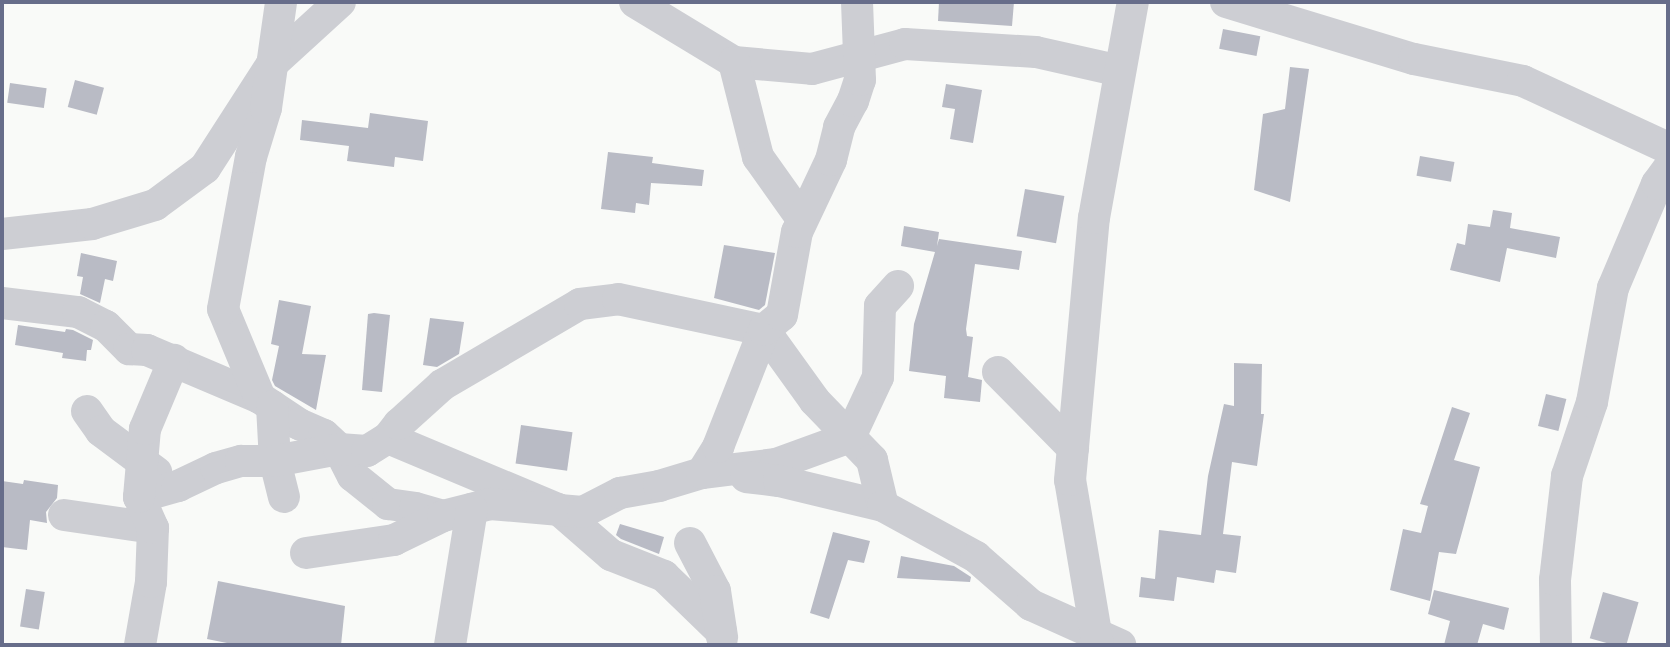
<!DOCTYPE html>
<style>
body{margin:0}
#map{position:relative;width:1670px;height:647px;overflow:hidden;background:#f9faf8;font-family:"PT Sans",sans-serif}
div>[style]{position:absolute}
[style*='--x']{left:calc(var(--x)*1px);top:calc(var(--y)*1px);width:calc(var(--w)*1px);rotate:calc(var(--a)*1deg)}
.building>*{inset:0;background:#b9bbc5;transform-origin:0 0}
.minor>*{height:32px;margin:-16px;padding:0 16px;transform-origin:16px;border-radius:16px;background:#cdced3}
span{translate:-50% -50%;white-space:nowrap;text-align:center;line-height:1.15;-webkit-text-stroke:7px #fff;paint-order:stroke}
.frame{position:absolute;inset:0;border:4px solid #676d8a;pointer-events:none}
</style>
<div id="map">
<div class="building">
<div style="clip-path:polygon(939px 2px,1014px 2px,1012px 26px,938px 21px)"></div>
<div style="left:1223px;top:29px;width:38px;height:20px;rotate:11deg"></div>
<div style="clip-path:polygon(1290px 67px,1309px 69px,1290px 202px,1254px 190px,1263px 114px,1285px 109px)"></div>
<div style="left:75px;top:80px;width:30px;height:28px;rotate:15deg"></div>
<div style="left:10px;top:83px;width:37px;height:20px;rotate:8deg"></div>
<div style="clip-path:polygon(946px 84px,982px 90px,973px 143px,950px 139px,955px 109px,942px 107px)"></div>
<div style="clip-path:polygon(370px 113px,428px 121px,423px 161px,395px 157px,394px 167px,347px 161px,349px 146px,300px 140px,302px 120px,368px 128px)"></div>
<div style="clip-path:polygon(608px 152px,653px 157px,652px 163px,704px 170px,702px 186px,651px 183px,649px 205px,636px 203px,635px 213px,601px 209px)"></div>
<div style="left:1420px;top:156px;width:35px;height:20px;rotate:10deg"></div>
<div style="left:1025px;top:189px;width:40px;height:48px;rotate:10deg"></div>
<div style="clip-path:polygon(1493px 210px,1512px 213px,1510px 228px,1560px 237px,1556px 258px,1507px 248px,1500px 282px,1450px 270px,1457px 243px,1465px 245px,1468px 224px,1490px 227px)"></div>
<div style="clip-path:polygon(904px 226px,939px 232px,937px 246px,939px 239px,1022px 251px,1019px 270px,975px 264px,966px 329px,967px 336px,973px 337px,968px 377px,982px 380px,980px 402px,944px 398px,946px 376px,909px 371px,914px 324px,935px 252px,901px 246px)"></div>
<div style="clip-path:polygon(724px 245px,775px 253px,765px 305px,759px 310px,714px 298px)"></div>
<div style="clip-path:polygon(81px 253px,117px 261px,113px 281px,105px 279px,100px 303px,80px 294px,83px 277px,77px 276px)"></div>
<div style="clip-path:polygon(279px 300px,311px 306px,302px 354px,326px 355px,316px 410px,275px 386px,272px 380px,279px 346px,271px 344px)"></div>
<div style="clip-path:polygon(374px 313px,390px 315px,382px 392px,362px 390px,368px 314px)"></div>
<div style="clip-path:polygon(430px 318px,464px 322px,459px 354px,437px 367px,423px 365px)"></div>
<div style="clip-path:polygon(18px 325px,65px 332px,66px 329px,73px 330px,93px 340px,91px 350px,87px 350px,86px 361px,62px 358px,63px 353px,15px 345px)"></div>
<div style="clip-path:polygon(1234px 363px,1262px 364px,1261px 414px,1264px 414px,1257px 466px,1232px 462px,1223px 534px,1241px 536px,1236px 573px,1216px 570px,1214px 583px,1177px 577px,1174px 601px,1139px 597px,1141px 577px,1155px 579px,1159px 530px,1201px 535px,1208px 476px,1224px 404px,1234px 406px)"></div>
<div style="left:1546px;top:394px;width:21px;height:33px;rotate:14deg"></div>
<div style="clip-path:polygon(1452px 407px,1470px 413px,1454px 460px,1480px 467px,1456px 554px,1439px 552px,1430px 601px,1390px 590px,1403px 529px,1421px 533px,1428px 506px,1420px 504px)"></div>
<div style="left:521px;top:425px;width:52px;height:39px;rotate:8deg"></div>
<div style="clip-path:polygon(24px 480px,58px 485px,57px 498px,46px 512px,47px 523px,30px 520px,27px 550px,2px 547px,2px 481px,23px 484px)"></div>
<div style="clip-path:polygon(620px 524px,664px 537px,659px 554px,621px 539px,616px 535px)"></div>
<div style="clip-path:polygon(833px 532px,870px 541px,864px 563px,848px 560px,829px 619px,810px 613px)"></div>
<div style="clip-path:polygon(901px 556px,954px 566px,971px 577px,970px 582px,897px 578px)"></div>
<div style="clip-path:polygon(218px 581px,345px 606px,341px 645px,237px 645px,207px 639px)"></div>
<div style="left:26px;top:589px;width:19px;height:38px;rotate:9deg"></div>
<div style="clip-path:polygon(1434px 590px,1509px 608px,1504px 630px,1483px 624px,1477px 645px,1444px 645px,1450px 621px,1428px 614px)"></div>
<div style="left:1603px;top:592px;width:37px;height:48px;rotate:16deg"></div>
</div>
<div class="minor">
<div style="--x:635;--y:2;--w:116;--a:31.2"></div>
<div style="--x:734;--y:62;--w:78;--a:5.1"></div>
<div style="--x:812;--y:69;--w:96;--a:-15"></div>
<div style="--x:905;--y:44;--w:131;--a:3.5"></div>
<div style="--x:1036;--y:52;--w:86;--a:12.7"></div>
<div style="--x:1226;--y:2;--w:196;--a:16.9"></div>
<div style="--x:1414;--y:59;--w:111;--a:11.4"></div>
<div style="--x:1523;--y:81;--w:160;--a:24.8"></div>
<div style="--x:734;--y:62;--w:98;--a:75.8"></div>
<div style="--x:758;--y:157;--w:76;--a:54.6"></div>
<div style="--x:2;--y:234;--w:91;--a:-6.3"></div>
<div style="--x:92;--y:224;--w:66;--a:-16.8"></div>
<div style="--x:155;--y:205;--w:62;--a:-36.5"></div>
<div style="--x:205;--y:168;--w:124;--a:-57.2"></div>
<div style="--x:272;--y:64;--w:92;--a:-42.4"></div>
<div style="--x:2;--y:303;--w:77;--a:6.8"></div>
<div style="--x:78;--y:312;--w:31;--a:27"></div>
<div style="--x:106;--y:326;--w:33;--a:45"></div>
<div style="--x:129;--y:349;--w:18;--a:3"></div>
<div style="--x:147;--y:350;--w:123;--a:23"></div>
<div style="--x:260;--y:398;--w:47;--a:33.7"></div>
<div style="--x:299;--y:424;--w:27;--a:24"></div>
<div style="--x:324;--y:435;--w:21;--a:43"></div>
<div style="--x:339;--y:449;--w:30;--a:63"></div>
<div style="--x:353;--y:476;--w:45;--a:38.7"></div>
<div style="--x:388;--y:504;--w:27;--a:8"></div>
<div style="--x:415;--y:508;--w:29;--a:16"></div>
<div style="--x:998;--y:372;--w:107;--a:45.4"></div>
<div style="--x:260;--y:398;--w:96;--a:-112.6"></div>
<div style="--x:223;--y:309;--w:155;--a:-79.6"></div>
<div style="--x:251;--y:157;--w:51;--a:-73"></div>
<div style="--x:266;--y:108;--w:107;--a:-81.9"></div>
<div style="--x:272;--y:406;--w:55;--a:86.9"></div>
<div style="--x:275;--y:461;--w:37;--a:76"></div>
<div style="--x:87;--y:411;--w:24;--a:55"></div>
<div style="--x:101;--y:431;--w:69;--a:36.7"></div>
<div style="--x:388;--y:438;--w:184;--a:22.7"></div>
<div style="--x:558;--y:509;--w:70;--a:41"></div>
<div style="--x:611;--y:555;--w:57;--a:21.6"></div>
<div style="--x:664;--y:576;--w:79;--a:44"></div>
<div style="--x:702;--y:473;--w:75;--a:-6.9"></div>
<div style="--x:776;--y:464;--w:79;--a:-20"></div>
<div style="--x:850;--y:437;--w:66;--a:-65"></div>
<div style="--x:878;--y:377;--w:71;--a:-88.4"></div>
<div style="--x:880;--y:306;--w:27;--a:-48"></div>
<div style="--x:746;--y:477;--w:33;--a:7"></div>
<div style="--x:779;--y:481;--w:107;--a:13.5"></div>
<div style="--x:139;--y:497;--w:41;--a:-15.8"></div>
<div style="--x:178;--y:486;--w:42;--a:-25.3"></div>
<div style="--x:216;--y:468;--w:26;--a:-16"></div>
<div style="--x:241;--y:461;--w:34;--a:0"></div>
<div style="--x:275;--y:461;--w:65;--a:-10.6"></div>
<div style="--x:339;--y:449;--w:28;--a:4"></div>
<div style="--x:367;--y:451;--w:25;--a:-32"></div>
<div style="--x:388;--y:438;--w:18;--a:-52"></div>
<div style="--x:399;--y:424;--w:58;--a:-42.2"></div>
<div style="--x:442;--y:385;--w:160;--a:-30.4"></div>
<div style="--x:580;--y:304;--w:38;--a:-7"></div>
<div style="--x:618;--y:299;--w:149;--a:12"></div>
<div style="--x:764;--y:330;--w:87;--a:54.3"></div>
<div style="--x:815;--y:401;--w:82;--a:46"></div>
<div style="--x:872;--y:460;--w:47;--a:76.6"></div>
<div style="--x:883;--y:506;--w:106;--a:28.7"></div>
<div style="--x:976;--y:557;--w:73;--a:41.1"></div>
<div style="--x:1031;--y:605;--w:98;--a:24.2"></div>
<div style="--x:64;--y:515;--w:90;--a:8.3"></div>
<div style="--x:690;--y:543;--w:54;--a:62.5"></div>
<div style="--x:715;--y:591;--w:47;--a:81.3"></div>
<div style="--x:306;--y:553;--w:89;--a:-8.4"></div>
<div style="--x:394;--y:540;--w:55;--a:-26.1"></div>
<div style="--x:443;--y:516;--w:49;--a:-14.3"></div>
<div style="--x:490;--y:504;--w:93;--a:4.9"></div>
<div style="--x:583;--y:512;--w:42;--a:-27.2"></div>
<div style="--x:620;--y:493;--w:40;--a:-10"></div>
<div style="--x:659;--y:486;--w:45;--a:-16.8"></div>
<div style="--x:702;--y:473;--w:31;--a:-58"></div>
<div style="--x:718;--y:447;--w:126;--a:-68.5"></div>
<div style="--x:764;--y:330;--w:23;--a:-40"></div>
<div style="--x:782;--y:315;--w:84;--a:-79.8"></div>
<div style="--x:797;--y:232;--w:80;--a:-64.7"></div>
<div style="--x:831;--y:160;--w:34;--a:-76"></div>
<div style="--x:839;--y:127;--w:30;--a:-62"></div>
<div style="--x:853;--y:101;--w:22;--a:-72"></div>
<div style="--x:860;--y:80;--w:78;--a:-92.2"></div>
<div style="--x:140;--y:645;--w:64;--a:-80.1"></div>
<div style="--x:151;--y:582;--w:54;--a:-87.9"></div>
<div style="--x:153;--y:528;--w:34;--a:-114"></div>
<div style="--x:139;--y:497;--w:68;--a:-85"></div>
<div style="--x:145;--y:429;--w:75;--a:-67.2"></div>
<div style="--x:450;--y:645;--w:138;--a:-80.8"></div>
<div style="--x:1098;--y:645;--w:167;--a:-99.6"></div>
<div style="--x:1070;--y:480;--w:263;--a:-84.8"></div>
<div style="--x:1094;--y:218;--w:219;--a:-79.8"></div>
<div style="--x:1556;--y:645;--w:65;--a:-90.9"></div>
<div style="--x:1555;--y:580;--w:105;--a:-83.4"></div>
<div style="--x:1567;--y:476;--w:78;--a:-71.3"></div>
<div style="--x:1592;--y:402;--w:116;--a:-79.6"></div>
<div style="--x:1613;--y:288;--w:113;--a:-67.1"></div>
<div style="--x:1657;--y:184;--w:19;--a:-54"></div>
</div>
<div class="frame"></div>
</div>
